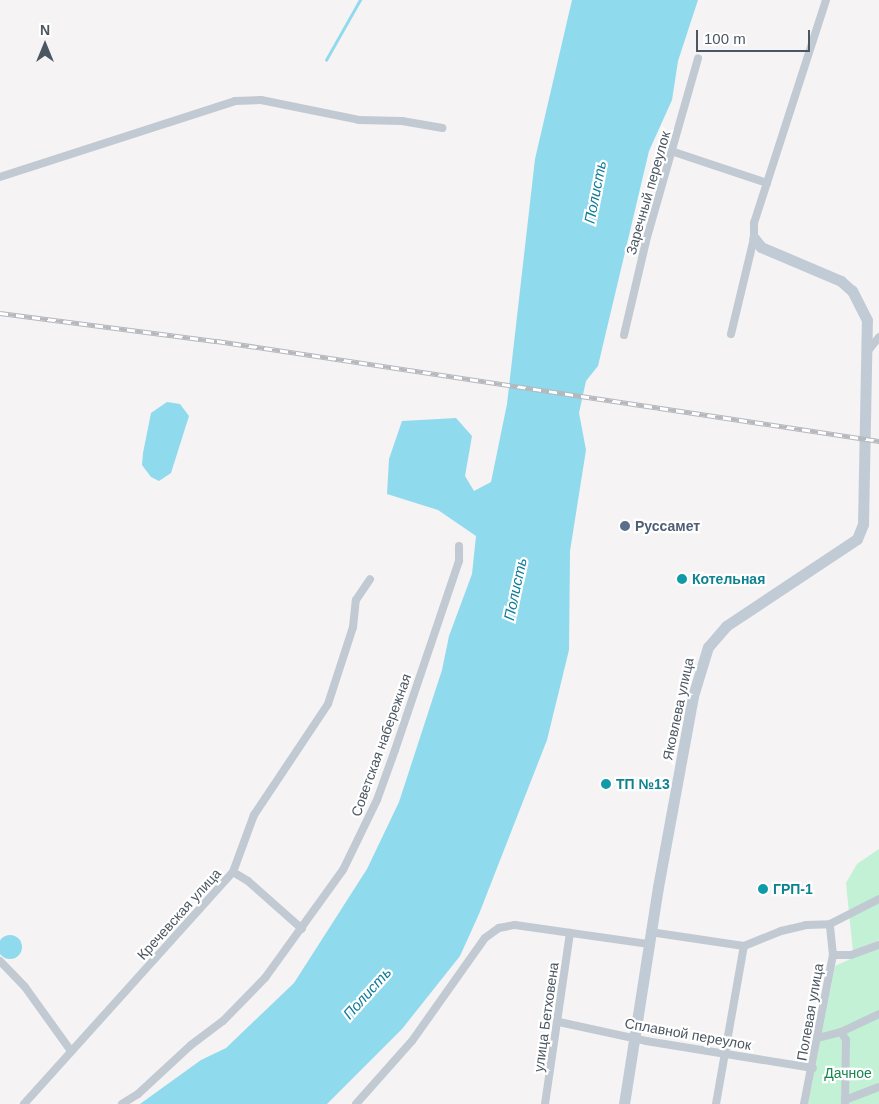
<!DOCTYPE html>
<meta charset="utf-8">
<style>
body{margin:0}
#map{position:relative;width:879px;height:1104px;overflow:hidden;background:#f5f3f3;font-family:Helvetica,sans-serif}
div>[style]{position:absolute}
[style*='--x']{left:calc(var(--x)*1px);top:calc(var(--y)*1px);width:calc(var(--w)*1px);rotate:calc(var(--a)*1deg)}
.green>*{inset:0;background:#c3f1d5}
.water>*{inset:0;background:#90daee}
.round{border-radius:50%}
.stream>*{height:2.5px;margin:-1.25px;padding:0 1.25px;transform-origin:1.25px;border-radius:1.25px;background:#90daee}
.street>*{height:8px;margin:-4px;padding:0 4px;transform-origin:4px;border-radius:4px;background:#c1cad2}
.secondary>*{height:11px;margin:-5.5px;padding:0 5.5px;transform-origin:5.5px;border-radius:5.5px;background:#c1cbd6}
.rail>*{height:4.5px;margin-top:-2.25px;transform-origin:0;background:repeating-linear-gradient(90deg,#fff 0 8px,#b5b8bd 0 16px);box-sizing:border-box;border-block:1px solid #b5b8bd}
.dots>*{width:14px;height:14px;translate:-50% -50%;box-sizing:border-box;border:2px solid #fff;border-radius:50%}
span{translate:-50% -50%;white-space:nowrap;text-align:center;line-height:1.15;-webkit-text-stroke:4.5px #fff;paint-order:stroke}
.street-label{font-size:14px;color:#4a5661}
.service-label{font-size:14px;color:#4e5e75;font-weight:700}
.left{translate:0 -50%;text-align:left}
.culture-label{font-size:14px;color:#0d838f;font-weight:700}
.park-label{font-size:14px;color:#17864f}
.water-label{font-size:15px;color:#0c7c9b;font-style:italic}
.north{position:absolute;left:20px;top:20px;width:50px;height:50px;-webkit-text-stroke:4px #fff;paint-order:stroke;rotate:0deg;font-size:14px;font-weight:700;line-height:20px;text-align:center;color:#4a5661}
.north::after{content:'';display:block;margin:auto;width:18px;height:22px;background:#4a5661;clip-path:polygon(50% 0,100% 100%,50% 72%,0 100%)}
.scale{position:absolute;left:696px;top:30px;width:114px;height:22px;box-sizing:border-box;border:2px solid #4a5661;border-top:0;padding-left:6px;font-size:15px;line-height:18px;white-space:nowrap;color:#4a5661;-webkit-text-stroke:4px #fff;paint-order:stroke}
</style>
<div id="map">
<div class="green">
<div style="clip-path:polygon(879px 849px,879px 940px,853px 952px,846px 883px,857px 864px)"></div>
<div style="clip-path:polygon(879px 946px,879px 1104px,808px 1104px,835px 966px)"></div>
</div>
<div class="water">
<div style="clip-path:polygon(572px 0,698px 0,678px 61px,672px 100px,649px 151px,598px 366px,586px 381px,579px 413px,586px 450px,570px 551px,569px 650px,547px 740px,479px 914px,460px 956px,402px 1029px,327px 1104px,140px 1104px,201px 1060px,226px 1048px,294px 983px,367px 869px,399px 802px,442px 670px,449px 636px,472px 574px,476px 536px,438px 510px,387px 494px,389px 459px,402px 421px,456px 418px,472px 436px,465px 476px,474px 491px,491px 482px,507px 404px,535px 159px)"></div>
<div style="clip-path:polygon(167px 402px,180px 404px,189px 416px,171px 473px,159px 481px,151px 477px,142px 465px,143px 453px,151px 413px)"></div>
<div class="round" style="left:-2px;top:935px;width:24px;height:24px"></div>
</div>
<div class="stream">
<div style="--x:326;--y:60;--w:69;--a:-60.5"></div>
</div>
<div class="street">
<div style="--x:674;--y:152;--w:98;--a:18.4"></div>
<div style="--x:0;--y:177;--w:247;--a:-17.9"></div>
<div style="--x:235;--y:101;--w:26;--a:-2"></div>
<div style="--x:261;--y:100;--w:100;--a:11.5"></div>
<div style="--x:359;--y:120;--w:43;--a:1.3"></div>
<div style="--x:402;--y:121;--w:41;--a:9.9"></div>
<div style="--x:731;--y:334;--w:99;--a:-76.5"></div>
<div style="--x:754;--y:238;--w:15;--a:-90"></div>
<div style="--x:754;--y:223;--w:234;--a:-72.1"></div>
<div style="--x:624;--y:335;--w:97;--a:-76.8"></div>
<div style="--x:646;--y:241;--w:190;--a:-74.1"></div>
<div style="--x:867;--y:352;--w:19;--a:-51"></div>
<div style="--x:233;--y:872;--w:17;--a:31"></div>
<div style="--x:248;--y:881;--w:72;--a:41.6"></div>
<div style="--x:650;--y:932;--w:95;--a:8.5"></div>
<div style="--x:744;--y:946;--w:40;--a:-22"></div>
<div style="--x:781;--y:931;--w:26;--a:-13"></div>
<div style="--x:806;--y:925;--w:24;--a:-2"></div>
<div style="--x:830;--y:924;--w:55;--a:-27"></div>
<div style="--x:833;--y:955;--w:18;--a:0"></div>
<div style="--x:851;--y:955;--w:30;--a:-20"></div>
<div style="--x:0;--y:961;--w:36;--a:46"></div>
<div style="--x:25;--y:987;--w:79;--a:54.3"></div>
<div style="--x:559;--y:1022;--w:89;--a:12.3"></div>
<div style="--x:646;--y:1041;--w:169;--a:9.2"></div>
<div style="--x:841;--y:1032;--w:9;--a:58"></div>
<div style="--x:846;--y:1040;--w:64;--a:90.9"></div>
<div style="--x:818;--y:1038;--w:24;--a:-15"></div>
<div style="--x:841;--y:1032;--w:42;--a:-25.3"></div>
<div style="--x:845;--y:1100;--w:36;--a:-21"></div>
<div style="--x:24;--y:1104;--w:312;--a:-48"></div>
<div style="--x:233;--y:872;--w:61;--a:-69.8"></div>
<div style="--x:254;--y:815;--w:133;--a:-56.3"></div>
<div style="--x:328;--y:704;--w:81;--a:-72"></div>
<div style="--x:353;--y:627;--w:27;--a:-84"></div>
<div style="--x:356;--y:600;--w:25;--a:-56"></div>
<div style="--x:122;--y:1104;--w:19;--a:-32"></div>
<div style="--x:138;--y:1094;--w:72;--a:-42.8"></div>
<div style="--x:191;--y:1045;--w:40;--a:-37"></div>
<div style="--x:223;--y:1021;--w:60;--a:-45.7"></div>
<div style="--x:265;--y:978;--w:133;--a:-54.2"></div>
<div style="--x:343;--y:870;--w:78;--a:-64.1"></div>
<div style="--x:377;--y:800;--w:53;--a:-70.2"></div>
<div style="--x:395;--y:750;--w:200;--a:-71.3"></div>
<div style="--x:459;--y:561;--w:15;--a:-90"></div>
<div style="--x:356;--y:1104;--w:84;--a:-48.4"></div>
<div style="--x:412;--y:1041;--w:126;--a:-54.7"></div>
<div style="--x:485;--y:938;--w:17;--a:-36"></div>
<div style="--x:499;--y:928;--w:16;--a:-11"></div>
<div style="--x:515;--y:925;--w:134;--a:8.1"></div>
<div style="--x:545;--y:1104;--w:173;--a:-81.7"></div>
<div style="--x:716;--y:1104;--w:160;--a:-80"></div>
<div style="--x:804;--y:1104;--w:152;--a:-79"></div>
<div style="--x:833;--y:955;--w:31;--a:-96"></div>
</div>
<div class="secondary">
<div style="--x:624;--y:1104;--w:220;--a:-81.1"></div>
<div style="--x:658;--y:887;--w:194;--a:-79.6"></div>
<div style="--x:693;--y:696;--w:51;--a:-73"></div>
<div style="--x:708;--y:647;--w:28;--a:-49"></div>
<div style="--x:726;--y:626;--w:157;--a:-33.6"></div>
<div style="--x:857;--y:539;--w:16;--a:-68"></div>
<div style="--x:863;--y:524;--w:204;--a:-88.9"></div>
<div style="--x:867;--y:320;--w:33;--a:-117"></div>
<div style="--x:852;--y:291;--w:15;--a:-138"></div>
<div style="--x:841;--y:281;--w:87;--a:-157"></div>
<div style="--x:761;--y:247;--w:11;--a:-128"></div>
</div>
<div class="rail">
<div style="--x:0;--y:313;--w:219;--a:7.4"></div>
<div style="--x:217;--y:341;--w:670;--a:8.59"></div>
</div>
<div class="dots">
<div style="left:625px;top:526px;background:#5c6f8a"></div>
<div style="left:682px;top:579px;background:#0f9aa8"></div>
<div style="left:606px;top:784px;background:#0f9aa8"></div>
<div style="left:763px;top:889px;background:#0f9aa8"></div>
</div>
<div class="street-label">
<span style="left:648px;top:193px;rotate:-74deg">Заречный переулок</span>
<span style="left:678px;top:709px;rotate:-78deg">Яковлева улица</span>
<span style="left:381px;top:745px;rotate:-70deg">Советская набережная</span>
<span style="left:179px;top:914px;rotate:-48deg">Кречевская улица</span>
<span style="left:810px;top:1012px;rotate:-80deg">Полевая улица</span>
<span style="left:546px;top:1017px;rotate:-82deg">улица Бетховена</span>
<span style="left:688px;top:1034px;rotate:10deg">Сплавной переулок</span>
</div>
<div class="service-label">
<span class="left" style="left:635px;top:526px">Руссамет</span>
</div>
<div class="culture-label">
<span class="left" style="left:692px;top:579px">Котельная</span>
<span class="left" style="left:616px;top:784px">ТП №13</span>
<span class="left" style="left:773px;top:889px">ГРП-1</span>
</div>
<div class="park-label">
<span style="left:848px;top:1073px">Дачное</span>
</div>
<div class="water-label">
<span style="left:595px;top:192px;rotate:-79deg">Полисть</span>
<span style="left:515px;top:589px;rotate:-78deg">Полисть</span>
<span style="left:367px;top:993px;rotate:-48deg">Полисть</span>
</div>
<div class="north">N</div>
<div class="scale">100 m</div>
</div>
